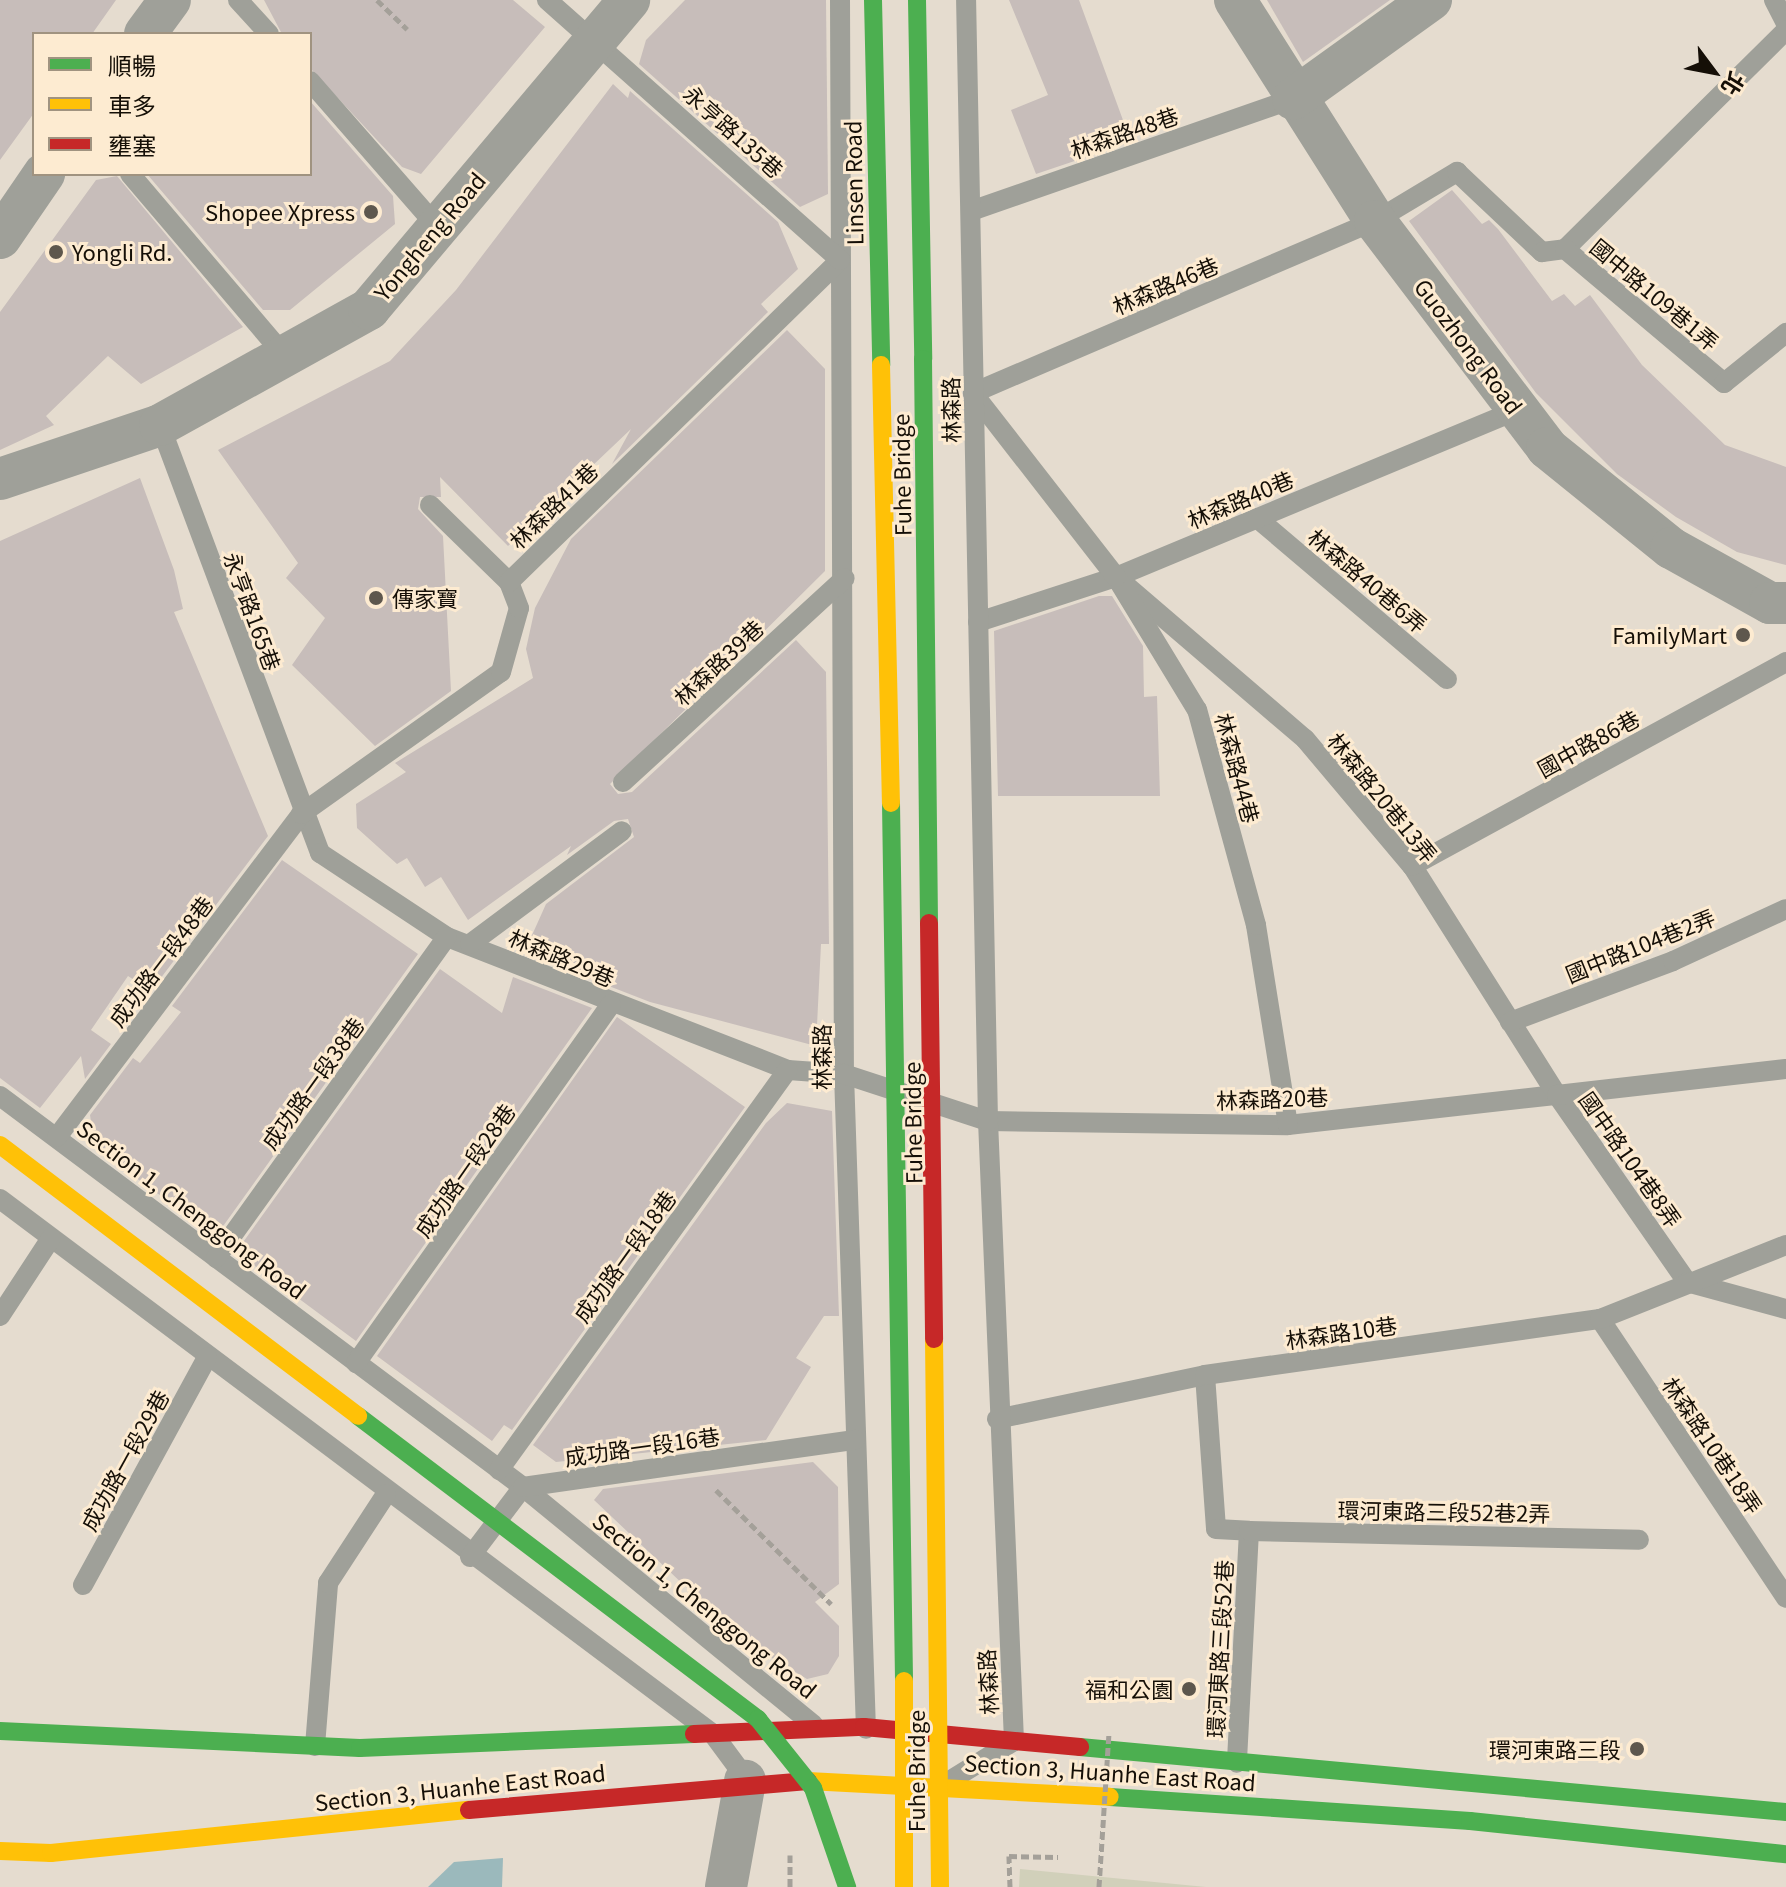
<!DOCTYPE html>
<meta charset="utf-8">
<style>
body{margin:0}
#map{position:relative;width:1786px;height:1887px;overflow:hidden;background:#e5dccf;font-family:Georgia,"Noto Sans TC",serif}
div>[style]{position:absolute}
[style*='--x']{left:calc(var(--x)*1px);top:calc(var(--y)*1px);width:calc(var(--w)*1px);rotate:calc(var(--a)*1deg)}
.green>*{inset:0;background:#d1d0ba}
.water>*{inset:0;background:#9bb9bc}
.building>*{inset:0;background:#c7bdba}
.path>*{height:5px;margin-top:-2.5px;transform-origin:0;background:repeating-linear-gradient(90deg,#a4a099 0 8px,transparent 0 12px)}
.lane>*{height:20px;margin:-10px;padding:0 10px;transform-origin:10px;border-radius:10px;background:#9fa099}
.street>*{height:42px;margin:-21px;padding:0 21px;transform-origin:21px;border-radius:21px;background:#9fa099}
.fast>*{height:18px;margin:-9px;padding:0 9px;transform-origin:9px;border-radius:9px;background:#4caf50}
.slow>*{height:18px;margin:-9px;padding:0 9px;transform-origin:9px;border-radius:9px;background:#ffc107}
.jam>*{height:18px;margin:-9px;padding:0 9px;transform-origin:9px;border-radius:9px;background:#c62828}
.path-bridge>*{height:5px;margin-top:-2.5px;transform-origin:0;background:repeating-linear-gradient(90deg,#a4a099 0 8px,transparent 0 12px)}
.fast-bridge>*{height:18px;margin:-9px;padding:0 9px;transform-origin:9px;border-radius:9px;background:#4caf50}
.slow-bridge>*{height:18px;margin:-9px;padding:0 9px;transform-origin:9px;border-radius:9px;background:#ffc107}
.jam-bridge>*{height:18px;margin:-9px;padding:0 9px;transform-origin:9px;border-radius:9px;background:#c62828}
.dots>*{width:22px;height:22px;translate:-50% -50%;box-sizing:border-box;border:4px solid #fdebd1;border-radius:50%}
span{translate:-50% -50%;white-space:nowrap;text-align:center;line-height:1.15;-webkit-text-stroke:6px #fdebd1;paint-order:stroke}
.street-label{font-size:22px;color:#150f07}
.poi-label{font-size:22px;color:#150f07}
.right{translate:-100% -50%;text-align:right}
.left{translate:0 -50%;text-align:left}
.legend{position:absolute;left:32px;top:32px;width:280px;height:144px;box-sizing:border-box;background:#fdebd1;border:2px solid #a09380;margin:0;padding:10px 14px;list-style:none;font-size:24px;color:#150f07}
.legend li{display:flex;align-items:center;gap:16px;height:40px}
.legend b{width:40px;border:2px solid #a09380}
.north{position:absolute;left:1674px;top:32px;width:80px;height:80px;-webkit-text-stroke:6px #fdebd1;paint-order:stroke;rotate:122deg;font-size:22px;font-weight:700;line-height:32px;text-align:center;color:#150f07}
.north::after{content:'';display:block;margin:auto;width:28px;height:36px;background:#150f07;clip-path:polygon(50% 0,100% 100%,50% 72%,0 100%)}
</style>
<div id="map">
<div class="green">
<div style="clip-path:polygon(1020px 1869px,1206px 1887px,1019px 1887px)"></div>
</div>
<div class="water">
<div style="clip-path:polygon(503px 1858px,502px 1887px,428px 1887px,454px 1862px)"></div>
</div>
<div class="building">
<div style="clip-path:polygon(0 0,116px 0,92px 34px,34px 34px,34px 113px,0 160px)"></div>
<div style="clip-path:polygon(264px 0,513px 0,545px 27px,421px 174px,402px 167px,310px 68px,310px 34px,282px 34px)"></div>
<div style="clip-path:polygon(685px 0,826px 0,828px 194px,800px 207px,639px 64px,646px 40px)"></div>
<div style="clip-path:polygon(1009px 0,1079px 0,1131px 142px,1036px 174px,1011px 110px,1048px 95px)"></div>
<div style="clip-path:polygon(1267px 0,1390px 0,1303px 62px)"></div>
<div style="clip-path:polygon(613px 84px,628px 98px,630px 91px,778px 222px,798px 269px,761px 304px,768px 312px,612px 464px,631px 429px,508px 546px,440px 477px,441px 497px,420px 497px,418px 509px,443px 536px,451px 691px,375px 746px,292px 665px,325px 618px,286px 578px,298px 563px,218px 450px,390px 361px,456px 290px)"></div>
<div style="clip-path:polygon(310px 101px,393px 196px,395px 224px,290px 310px,263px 310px,147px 174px,310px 174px)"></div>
<div style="clip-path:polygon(117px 176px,243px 327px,141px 384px,108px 356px,46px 416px,54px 425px,0 450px,0 312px,96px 180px)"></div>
<div style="clip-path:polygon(1452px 190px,1482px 224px,1489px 220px,1498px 229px,1552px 301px,1564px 294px,1575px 306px,1590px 295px,1642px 365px,1725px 445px,1786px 467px,1786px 565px,1737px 552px,1676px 517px,1617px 474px,1536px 393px,1409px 221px)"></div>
<div style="clip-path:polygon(787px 330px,825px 369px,825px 571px,610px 784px,618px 794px,632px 792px,796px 640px,826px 672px,829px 944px,821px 944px,816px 1046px,650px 1002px,524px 953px,546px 904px,634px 837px,628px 819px,614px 821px,567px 855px,571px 846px,468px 920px,441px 877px,425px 887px,407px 858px,397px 864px,357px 828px,356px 804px,406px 772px,395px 763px,533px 678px,526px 649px,535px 608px,571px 539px)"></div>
<div style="clip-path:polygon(140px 478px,174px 570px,183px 609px,174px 612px,268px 836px,151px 991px,128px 976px,91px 1030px,111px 1044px,85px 1079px,81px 1056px,40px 1108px,0 1078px,0 541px)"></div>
<div style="clip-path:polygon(1099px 596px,1112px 596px,1143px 646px,1144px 697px,1157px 696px,1160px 796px,998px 796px,994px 631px)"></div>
<div style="clip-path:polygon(282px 860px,418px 954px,216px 1236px,95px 1148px,90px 1115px,133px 1058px,140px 1063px,181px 1012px,172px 1006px)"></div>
<div style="clip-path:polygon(440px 969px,502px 1013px,513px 977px,592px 1008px,356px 1341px,236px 1252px)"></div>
<div style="clip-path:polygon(617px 1017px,745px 1107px,512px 1430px,504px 1425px,492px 1441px,377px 1356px)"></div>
<div style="clip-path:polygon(787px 1103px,832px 1111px,839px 1316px,824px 1316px,796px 1358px,811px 1367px,766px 1440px,556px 1462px,533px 1445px,766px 1123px)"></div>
<div style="clip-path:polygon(813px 1462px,838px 1487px,839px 1584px,815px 1602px,839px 1626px,839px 1656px,828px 1674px,807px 1679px,742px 1640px,594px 1500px,603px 1489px)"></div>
</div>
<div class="path">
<div style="--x:377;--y:0;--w:42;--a:44"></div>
<div style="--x:716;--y:1490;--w:162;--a:44.7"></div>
<div style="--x:790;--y:1887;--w:32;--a:-90"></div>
<div style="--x:1010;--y:1887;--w:31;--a:-92"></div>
<div style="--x:1009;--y:1856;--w:49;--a:1.2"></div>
</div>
<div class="lane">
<div style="--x:238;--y:0;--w:46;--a:47.6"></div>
<div style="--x:840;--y:0;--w:1074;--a:89.79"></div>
<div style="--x:844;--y:1074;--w:655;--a:88.08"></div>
<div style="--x:1774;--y:0;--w:27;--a:63"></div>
<div style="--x:310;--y:81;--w:196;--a:48.9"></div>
<div style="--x:130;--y:174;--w:239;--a:49.6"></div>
<div style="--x:971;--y:211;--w:341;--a:-19.2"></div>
<div style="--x:1565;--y:249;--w:311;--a:-44.7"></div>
<div style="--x:160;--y:425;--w:457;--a:69.5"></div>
<div style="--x:320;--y:853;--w:152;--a:33.5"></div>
<div style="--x:447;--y:937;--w:366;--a:21.3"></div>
<div style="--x:788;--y:1070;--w:56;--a:4.1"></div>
<div style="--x:844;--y:1074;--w:151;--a:18.1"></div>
<div style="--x:988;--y:1121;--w:300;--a:0.8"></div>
<div style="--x:1288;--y:1125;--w:271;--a:-6.4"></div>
<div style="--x:1557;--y:1095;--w:271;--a:-122.3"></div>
<div style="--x:1412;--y:866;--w:166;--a:-130.1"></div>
<div style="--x:1305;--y:739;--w:249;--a:-139.4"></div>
<div style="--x:430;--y:505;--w:110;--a:44.3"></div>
<div style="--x:1257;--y:518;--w:249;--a:40.3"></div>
<div style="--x:978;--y:622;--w:145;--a:-18.1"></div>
<div style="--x:1116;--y:577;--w:434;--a:-22.6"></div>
<div style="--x:623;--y:782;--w:301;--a:-42.6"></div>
<div style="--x:1412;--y:866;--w:426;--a:-28.6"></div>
<div style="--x:470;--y:944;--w:189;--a:-36.6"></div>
<div style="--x:1510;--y:1022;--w:174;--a:-20.5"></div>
<div style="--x:1673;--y:961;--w:124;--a:-24.7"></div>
<div style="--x:0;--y:1096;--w:653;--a:36.78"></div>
<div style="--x:523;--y:1487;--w:375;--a:39.3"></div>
<div style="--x:1288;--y:1125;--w:203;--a:-99.1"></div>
<div style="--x:1256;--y:925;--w:223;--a:-105.3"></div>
<div style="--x:1197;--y:710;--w:156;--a:-121.3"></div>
<div style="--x:1116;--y:577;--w:233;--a:-127.9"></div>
<div style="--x:973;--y:393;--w:437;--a:-23.2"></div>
<div style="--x:1375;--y:221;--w:96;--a:-30.9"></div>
<div style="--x:1457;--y:172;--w:117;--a:43.3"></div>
<div style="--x:1542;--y:252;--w:23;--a:-7"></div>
<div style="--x:1565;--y:249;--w:208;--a:40.1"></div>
<div style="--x:1724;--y:383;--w:80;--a:-38.9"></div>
<div style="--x:57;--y:1137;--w:405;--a:-52.9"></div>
<div style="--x:301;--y:814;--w:245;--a:-35.4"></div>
<div style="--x:501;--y:672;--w:66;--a:-74.3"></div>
<div style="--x:519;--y:608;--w:28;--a:-111"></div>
<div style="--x:509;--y:582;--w:462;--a:-44.2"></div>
<div style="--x:840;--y:260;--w:392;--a:-138.4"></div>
<div style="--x:0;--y:1199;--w:891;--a:36.88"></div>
<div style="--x:713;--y:1734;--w:57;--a:53.5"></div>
<div style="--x:216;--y:1258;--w:395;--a:-54.3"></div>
<div style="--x:1687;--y:1282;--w:228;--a:-124.8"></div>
<div style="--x:1557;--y:1095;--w:230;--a:-6.5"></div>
<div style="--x:1687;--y:1282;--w:103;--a:15.3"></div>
<div style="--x:0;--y:1316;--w:93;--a:-56.8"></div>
<div style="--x:1600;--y:1319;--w:335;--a:56.3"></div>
<div style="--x:356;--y:1363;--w:440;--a:-54.6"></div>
<div style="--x:1205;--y:1375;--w:154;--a:85.9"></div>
<div style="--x:1216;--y:1529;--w:33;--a:3"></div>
<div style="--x:1249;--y:1531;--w:232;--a:93"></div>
<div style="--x:997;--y:1419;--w:213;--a:-11.9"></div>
<div style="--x:1205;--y:1375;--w:399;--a:-8.1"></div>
<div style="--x:1600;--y:1319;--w:200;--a:-21.7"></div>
<div style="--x:499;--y:1470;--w:493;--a:-54.2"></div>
<div style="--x:1249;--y:1531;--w:390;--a:1.3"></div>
<div style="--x:470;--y:1557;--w:88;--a:-52.9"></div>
<div style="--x:523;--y:1487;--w:335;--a:-8.1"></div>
<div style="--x:83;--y:1585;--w:259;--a:-61.4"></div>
<div style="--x:315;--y:1746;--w:164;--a:-85.4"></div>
<div style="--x:328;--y:1583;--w:106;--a:-56.9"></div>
<div style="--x:951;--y:1780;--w:74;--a:-31.8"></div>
<div style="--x:1014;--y:1741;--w:621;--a:-92.4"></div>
<div style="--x:988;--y:1121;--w:1121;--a:-91.12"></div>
</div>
<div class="street">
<div style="--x:1235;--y:0;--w:262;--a:57.6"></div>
<div style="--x:1375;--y:221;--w:285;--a:52.8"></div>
<div style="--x:1547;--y:448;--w:159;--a:38.9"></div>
<div style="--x:1671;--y:548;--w:113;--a:29.1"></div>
<div style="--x:1770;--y:603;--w:16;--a:0"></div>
<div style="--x:145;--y:34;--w:42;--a:-53.7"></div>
<div style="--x:1293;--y:99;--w:170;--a:-35.7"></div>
<div style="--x:0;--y:238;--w:78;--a:-55.5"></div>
<div style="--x:0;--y:479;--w:169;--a:-18.6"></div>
<div style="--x:160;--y:425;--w:239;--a:-29"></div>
<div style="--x:369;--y:309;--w:404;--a:-49.9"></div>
<div style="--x:726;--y:1887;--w:108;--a:-79.8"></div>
</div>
<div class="fast">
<div style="--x:873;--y:0;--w:365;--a:88.7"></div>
<div style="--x:917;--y:0;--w:359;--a:89"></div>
<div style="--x:0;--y:1731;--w:360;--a:2.7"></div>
<div style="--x:360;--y:1748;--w:334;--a:-2.4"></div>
<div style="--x:1080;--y:1747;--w:709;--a:5.26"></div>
<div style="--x:1110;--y:1797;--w:361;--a:3.8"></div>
<div style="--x:1470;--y:1821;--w:318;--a:6"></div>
</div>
<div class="slow">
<div style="--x:808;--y:1781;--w:302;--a:3"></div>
<div style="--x:0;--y:1851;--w:51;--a:2.2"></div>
<div style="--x:51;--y:1853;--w:420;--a:-5.9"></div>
</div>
<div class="jam">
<div style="--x:694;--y:1734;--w:170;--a:-2.4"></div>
<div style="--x:864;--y:1727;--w:217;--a:5.3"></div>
<div style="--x:469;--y:1810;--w:340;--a:-4.9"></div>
</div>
<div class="path-bridge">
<div style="--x:1099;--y:1887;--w:154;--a:-86.3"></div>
</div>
<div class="fast-bridge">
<div style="--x:923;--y:359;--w:564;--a:89.39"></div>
<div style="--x:891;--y:803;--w:878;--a:89.15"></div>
<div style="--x:358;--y:1416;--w:502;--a:37.14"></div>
<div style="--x:758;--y:1719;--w:88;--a:51.4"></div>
<div style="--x:813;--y:1788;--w:105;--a:71"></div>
</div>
<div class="slow-bridge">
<div style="--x:881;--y:365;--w:438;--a:88.7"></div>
<div style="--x:0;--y:1145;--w:449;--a:37.1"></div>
<div style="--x:934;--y:1339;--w:548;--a:89.37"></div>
<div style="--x:904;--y:1681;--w:206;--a:90"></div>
</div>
<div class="jam-bridge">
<div style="--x:929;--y:923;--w:416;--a:89.3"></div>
</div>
<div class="dots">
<div style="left:371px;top:212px;background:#5e574d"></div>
<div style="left:56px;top:252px;background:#5e574d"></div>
<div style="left:376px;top:598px;background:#5e574d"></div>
<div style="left:1743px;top:635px;background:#5e574d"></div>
<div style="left:1189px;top:1689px;background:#5e574d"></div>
<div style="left:1637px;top:1749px;background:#5e574d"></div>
</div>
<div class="street-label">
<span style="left:734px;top:131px;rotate:42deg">永亨路135巷</span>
<span style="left:1124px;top:132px;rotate:-19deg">林森路48巷</span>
<span style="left:853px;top:183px;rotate:-91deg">Linsen Road</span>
<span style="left:429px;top:236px;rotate:-50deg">Yongheng Road</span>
<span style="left:1165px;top:285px;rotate:-23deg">林森路46巷</span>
<span style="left:1655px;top:294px;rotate:40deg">國中路109巷1弄</span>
<span style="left:1469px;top:346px;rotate:53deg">Guozhong Road</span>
<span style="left:950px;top:410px;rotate:-91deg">林森路</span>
<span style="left:901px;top:475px;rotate:-91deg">Fuhe Bridge</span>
<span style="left:1240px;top:499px;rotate:-23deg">林森路40巷</span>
<span style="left:553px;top:505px;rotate:-44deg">林森路41巷</span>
<span style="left:1368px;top:580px;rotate:40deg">林森路40巷6弄</span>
<span style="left:253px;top:611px;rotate:70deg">永亨路165巷</span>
<span style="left:718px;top:662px;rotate:-43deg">林森路39巷</span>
<span style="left:1588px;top:743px;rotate:-29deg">國中路86巷</span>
<span style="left:1238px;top:768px;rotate:75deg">林森路44巷</span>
<span style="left:1383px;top:797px;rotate:51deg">林森路20巷13弄</span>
<span style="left:1640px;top:945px;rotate:-22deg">國中路104巷2弄</span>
<span style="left:562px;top:957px;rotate:23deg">林森路29巷</span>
<span style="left:160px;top:961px;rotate:-53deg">成功路一段48巷</span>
<span style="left:821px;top:1057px;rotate:-90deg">林森路</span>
<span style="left:312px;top:1083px;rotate:-54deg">成功路一段38巷</span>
<span style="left:1272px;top:1098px;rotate:-2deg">林森路20巷</span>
<span style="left:912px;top:1123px;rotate:-91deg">Fuhe Bridge</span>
<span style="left:1631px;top:1159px;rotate:55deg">國中路104巷8弄</span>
<span style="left:464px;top:1170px;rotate:-55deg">成功路一段28巷</span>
<span style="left:192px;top:1209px;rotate:37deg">Section 1, Chenggong Road</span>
<span style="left:624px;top:1256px;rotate:-54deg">成功路一段18巷</span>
<span style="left:1341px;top:1332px;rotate:-8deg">林森路10巷</span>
<span style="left:1713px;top:1445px;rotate:56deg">林森路10巷18弄</span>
<span style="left:642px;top:1446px;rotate:-8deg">成功路一段16巷</span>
<span style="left:124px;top:1460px;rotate:-61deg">成功路一段29巷</span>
<span style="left:1444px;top:1511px;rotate:1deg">環河東路三段52巷2弄</span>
<span style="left:705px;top:1605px;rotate:39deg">Section 1, Chenggong Road</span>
<span style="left:1219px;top:1649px;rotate:-87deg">環河東路三段52巷</span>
<span style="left:987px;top:1682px;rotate:-93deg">林森路</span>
<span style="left:916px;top:1771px;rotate:-90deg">Fuhe Bridge</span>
<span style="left:1110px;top:1772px;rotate:4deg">Section 3, Huanhe East Road</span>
<span style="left:460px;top:1787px;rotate:-6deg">Section 3, Huanhe East Road</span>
</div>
<div class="poi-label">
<span class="right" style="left:355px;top:212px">Shopee Xpress</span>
<span class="left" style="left:72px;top:252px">Yongli Rd.</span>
<span class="left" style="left:392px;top:598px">傳家寶</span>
<span class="right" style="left:1727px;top:635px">FamilyMart</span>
<span class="right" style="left:1173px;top:1689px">福和公園</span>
<span class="right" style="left:1621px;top:1749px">環河東路三段</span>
</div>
<ul class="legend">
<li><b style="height:10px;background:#4caf50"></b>順暢</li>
<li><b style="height:10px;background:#ffc107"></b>車多</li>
<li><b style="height:10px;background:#c62828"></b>壅塞</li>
</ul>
<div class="north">北</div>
</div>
